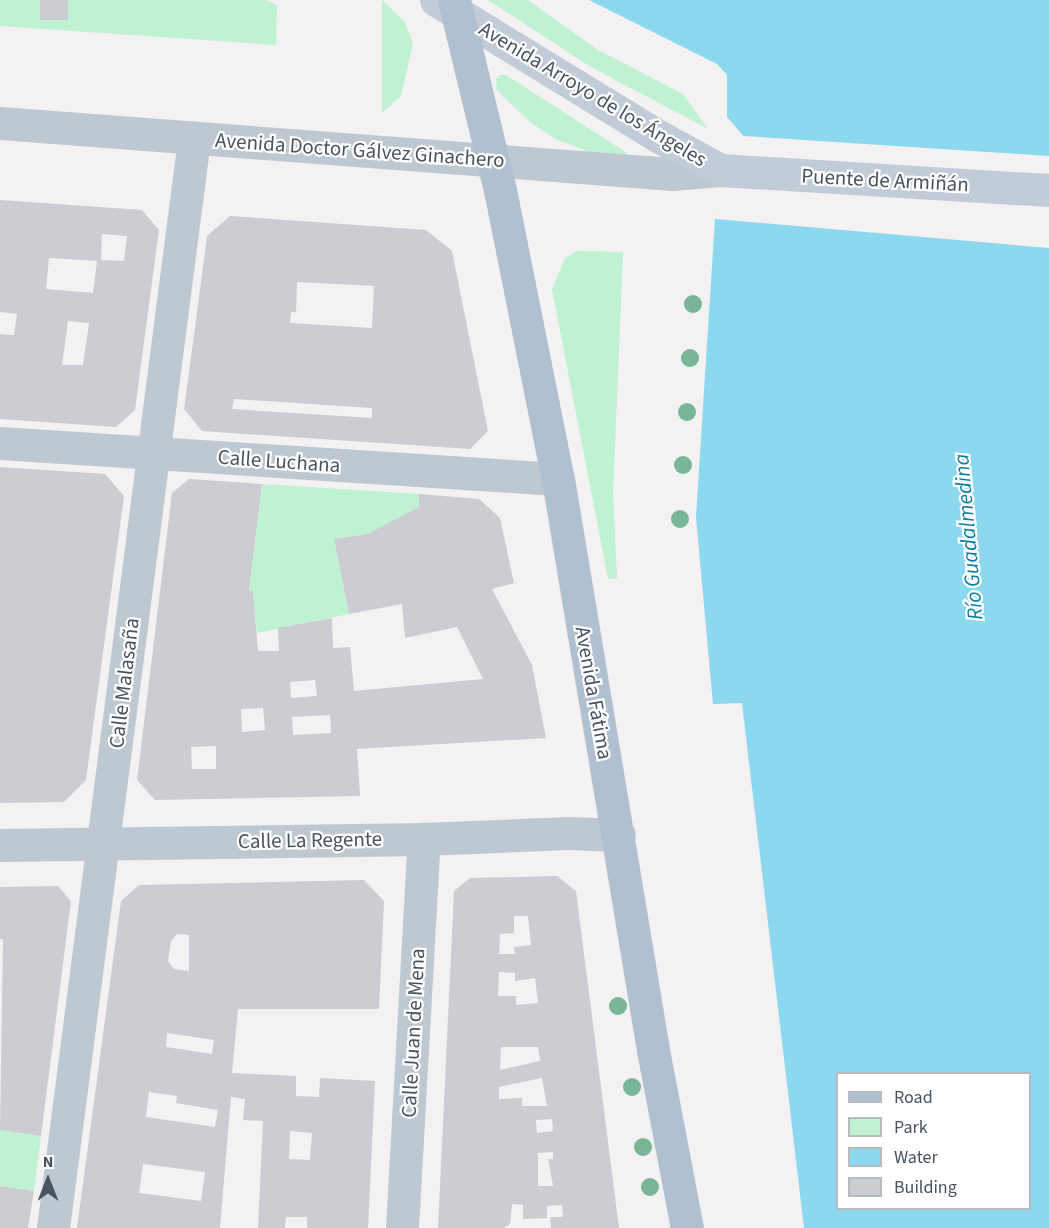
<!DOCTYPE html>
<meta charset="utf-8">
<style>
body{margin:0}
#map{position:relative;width:1049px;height:1228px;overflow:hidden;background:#f3f1f1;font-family:"Source Sans 3",sans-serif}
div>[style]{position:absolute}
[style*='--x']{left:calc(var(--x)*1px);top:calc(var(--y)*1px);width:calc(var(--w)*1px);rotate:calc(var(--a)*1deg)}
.green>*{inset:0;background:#bff1d3}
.water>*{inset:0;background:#8bd8ef}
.pier>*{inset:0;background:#f3f1f1}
.building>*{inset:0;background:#cbcdd3;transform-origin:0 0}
.minor>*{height:33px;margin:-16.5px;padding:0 16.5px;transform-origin:16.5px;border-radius:16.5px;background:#bec8d0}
.tertiary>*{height:33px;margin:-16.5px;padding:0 16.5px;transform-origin:16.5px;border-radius:16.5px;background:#bec8d0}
.secondary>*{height:33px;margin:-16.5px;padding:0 16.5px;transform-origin:16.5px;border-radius:16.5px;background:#c1ccd8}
.primary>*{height:33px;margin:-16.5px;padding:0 16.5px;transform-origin:16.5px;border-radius:16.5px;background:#b0c0d0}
.trees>*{width:18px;height:18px;margin:-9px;border-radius:50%;background:#79b597}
span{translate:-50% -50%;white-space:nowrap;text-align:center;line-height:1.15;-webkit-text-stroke:4.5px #fff;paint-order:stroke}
.street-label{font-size:21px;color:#48545f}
.water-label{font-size:22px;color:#097fa2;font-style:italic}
.legend{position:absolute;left:836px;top:1072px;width:195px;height:138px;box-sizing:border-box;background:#fff;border:2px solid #b6bbbf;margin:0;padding:8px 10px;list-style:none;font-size:18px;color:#48545f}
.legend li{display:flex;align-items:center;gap:12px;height:30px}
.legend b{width:30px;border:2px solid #b6bbbf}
.north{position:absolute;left:18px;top:1150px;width:60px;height:60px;-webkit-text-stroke:4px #fff;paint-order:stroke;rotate:0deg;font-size:16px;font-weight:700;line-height:24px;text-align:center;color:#48545f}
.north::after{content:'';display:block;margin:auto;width:21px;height:27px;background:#48545f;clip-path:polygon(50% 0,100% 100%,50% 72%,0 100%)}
</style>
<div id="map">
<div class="green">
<div style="clip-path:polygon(0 0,266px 0,277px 5px,276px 45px,0 26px)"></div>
<div style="clip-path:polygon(382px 0,404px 21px,413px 43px,401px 96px,382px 113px)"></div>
<div style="clip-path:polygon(488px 0,528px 0,598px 50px,683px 94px,708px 129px,591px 67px)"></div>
<div style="clip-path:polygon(500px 75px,506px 75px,627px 153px,627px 158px,595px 154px,555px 139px,530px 122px,497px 90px,496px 79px)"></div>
<div style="clip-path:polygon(577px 251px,623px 252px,613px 493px,617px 578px,608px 579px,552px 289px,565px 258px)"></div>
<div style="clip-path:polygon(262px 484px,419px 494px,419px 507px,367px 534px,334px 539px,349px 614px,257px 633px,253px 592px,249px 591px)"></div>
<div style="clip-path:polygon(0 1130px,41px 1136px,34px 1191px,0 1186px)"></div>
</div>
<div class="water">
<div style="clip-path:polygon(evenodd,589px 0,1049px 0,1049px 1228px,804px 1228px,742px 703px,713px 704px,696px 517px,715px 219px,743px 136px,727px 117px,727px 75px,717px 64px,589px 0,838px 1074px,1030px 1074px,1030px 1208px,838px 1208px,838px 1074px)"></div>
</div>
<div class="pier">
<div style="clip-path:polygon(727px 117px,743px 136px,1049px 156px,1049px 248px,715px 219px,739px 136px)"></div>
</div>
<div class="building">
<div style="left:40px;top:0;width:28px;height:20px"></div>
<div style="clip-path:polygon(evenodd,0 200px,142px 210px,159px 230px,135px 410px,116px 427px,0 419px,0 334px,14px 335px,17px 314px,0 312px,0 200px,102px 234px,127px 236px,124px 261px,101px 260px,102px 234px,0 200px,49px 258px,97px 261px,93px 293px,46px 289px,49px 258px,0 200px,68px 321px,89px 323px,83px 365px,62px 365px,68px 321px)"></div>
<div style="clip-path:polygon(evenodd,230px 216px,426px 230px,452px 251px,488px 431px,470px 449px,202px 431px,184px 409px,194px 335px,207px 236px,230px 216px,297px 282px,374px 286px,372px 328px,290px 323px,291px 312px,296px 312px,297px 282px,230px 216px,234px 399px,372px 408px,372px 418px,232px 409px,234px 399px)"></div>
<div style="clip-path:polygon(0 467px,105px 474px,124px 496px,86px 780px,64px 802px,0 803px)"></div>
<div style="clip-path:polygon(evenodd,189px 479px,262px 484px,249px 591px,253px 591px,258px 651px,279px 651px,278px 628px,332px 618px,333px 648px,350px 647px,354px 691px,483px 679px,457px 627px,405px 638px,402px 604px,349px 614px,334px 539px,367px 534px,419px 507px,419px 494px,479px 499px,500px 518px,514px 583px,492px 589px,532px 665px,546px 738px,357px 749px,360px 796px,155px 800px,137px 780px,172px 493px,189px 479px,315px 680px,317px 696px,291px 698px,290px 682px,315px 680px,189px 479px,263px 708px,265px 730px,242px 732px,241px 709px,263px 708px,189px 479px,330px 715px,331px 733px,293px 735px,292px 717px,330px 715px,189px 479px,216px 746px,216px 769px,192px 769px,191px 747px,216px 746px)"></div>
<div style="clip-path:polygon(evenodd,557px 876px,576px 891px,619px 1228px,551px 1228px,550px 1217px,563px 1217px,562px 1205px,547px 1206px,547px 1218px,523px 1219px,523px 1205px,512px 1204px,510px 1224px,504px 1228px,438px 1228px,454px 891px,470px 878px,557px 876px,514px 916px,528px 916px,531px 945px,514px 947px,515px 954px,499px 954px,500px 934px,514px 933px,514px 916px,557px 876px,499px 972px,515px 973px,515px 981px,535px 978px,538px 1003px,516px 1005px,516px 996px,498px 996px,499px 972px,557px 876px,501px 1047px,538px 1047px,540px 1061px,500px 1070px,501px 1047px,557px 876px,542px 1078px,547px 1106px,522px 1106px,522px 1098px,499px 1099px,499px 1087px,542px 1078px,557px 876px,552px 1119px,553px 1131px,537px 1133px,536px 1120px,552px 1119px,557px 876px,553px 1152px,553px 1159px,548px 1159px,553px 1186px,538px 1186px,538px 1153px,553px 1152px)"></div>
<div style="clip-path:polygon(evenodd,364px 880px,384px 901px,379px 1009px,238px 1009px,232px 1073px,296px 1076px,296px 1096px,319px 1097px,320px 1078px,375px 1081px,368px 1228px,307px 1228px,307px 1217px,286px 1217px,285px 1228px,258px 1228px,263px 1121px,243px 1120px,245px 1099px,231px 1097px,220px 1228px,77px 1228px,121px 901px,139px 885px,364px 880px,177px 934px,189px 935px,189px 971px,174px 969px,168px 961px,171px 941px,177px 934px,364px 880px,167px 1033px,214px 1040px,212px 1054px,166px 1047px,167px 1033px,364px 880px,149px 1092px,177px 1096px,176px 1103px,218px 1110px,215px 1127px,146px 1117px,149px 1092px,364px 880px,290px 1131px,312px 1133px,310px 1160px,289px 1159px,290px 1131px,364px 880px,143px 1164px,205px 1172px,201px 1201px,139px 1193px,143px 1164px)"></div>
<div style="clip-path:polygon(58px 886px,71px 901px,41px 1136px,0 1130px,3px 939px,0 939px,0 887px)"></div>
<div style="clip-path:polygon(0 1186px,34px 1191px,28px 1228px,0 1228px)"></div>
</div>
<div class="minor">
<div style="--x:0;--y:443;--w:559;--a:3.69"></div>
<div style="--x:0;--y:845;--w:424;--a:-0.8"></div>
<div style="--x:424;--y:839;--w:144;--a:-2.4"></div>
<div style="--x:568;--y:833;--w:51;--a:2.2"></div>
<div style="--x:53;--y:1228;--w:1098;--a:-82.62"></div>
<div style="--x:402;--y:1228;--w:390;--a:-86.8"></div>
</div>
<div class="tertiary">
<div style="--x:0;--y:123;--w:674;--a:4.34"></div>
<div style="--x:672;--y:174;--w:48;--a:-4.8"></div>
</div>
<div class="secondary">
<div style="--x:436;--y:0;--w:263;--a:31.5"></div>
<div style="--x:660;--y:137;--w:68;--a:28.8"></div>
<div style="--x:720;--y:170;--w:330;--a:3.5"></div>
</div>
<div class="primary">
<div style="--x:454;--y:0;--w:195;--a:76.4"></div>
<div style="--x:500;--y:190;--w:295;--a:78.7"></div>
<div style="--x:558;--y:479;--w:579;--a:80.55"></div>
<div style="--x:653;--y:1050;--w:181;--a:79.2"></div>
</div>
<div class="trees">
<div style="left:693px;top:304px"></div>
<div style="left:690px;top:358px"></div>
<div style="left:687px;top:412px"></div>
<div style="left:683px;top:465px"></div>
<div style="left:680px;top:519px"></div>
<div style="left:618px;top:1006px"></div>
<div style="left:632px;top:1087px"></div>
<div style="left:643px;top:1147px"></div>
<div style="left:650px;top:1187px"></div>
</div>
<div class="street-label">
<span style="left:593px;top:94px;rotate:31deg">Avenida Arroyo de los Ángeles</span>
<span style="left:360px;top:150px;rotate:4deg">Avenida Doctor Gálvez Ginachero</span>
<span style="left:885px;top:180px;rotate:3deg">Puente de Armiñán</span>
<span style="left:279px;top:461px;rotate:4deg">Calle Luchana</span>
<span style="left:124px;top:683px;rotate:-83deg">Calle Malasaña</span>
<span style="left:594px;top:693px;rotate:80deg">Avenida Fátima</span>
<span style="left:310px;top:840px;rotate:-1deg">Calle La Regente</span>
<span style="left:413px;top:1033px;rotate:-87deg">Calle Juan de Mena</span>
</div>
<div class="water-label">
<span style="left:969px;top:537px;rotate:-95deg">Río Guadalmedina</span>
</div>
<ul class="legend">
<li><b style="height:8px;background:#b0c0d0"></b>Road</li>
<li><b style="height:16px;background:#bff1d3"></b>Park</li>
<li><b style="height:16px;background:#8bd8ef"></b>Water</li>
<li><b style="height:16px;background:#cbcdd3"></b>Building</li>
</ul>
<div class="north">N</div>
</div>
